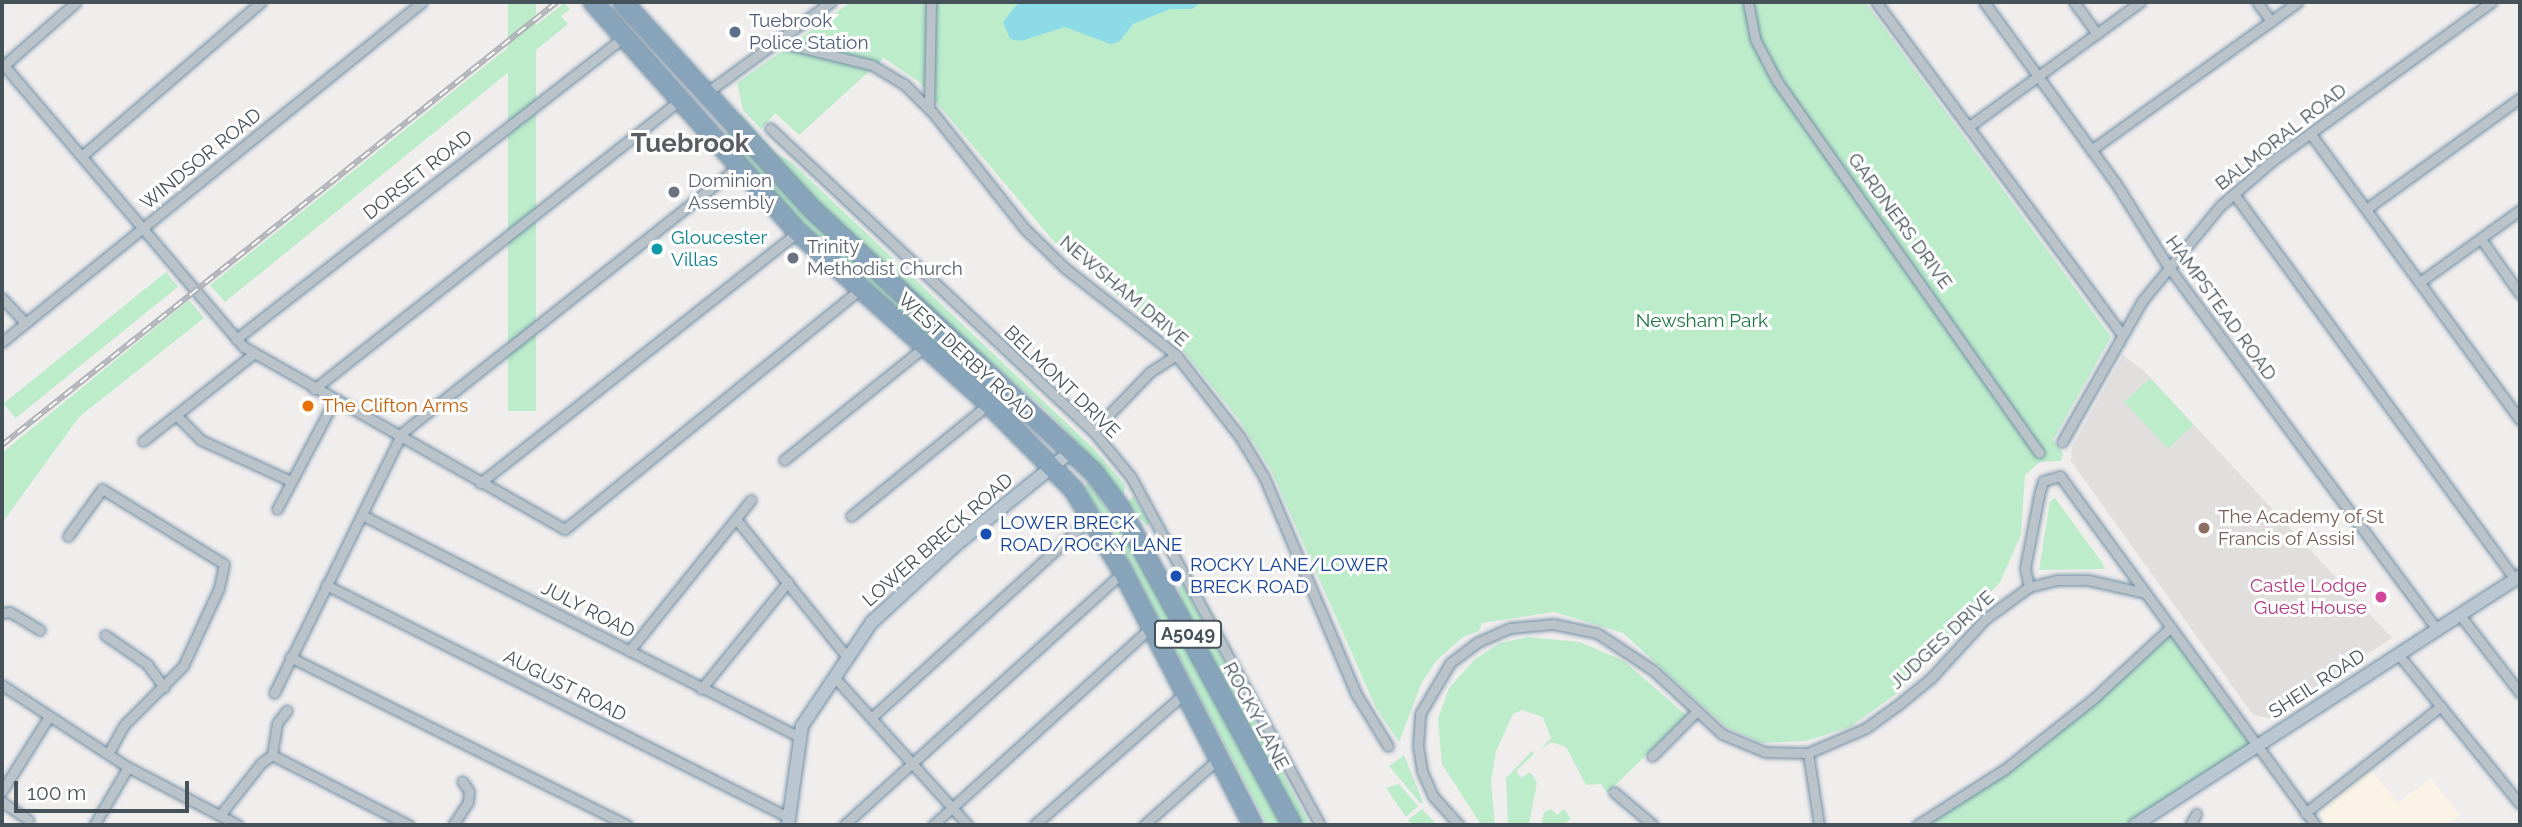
<!DOCTYPE html>
<style>
body{margin:0}
#map{position:relative;width:2522px;height:827px;overflow:hidden;background:#f0eded;font-family:Raleway,sans-serif}
div>[style]{position:absolute}
[style*='--x']{left:calc(var(--x)*1px);top:calc(var(--y)*1px);width:calc(var(--w)*1px);rotate:calc(var(--a)*1deg)}
.commercial>*{inset:0;background:#faf3e6}
.education>*{inset:0;background:#e1dede}
.green>*{inset:0;background:#bdeccb;transform-origin:0 0}
.water>*{inset:0;background:#8cdbe6}
.roads{filter:drop-shadow(0 0 2px #728fa5) drop-shadow(0 0 2px #728fa5)}
.street>*{height:9px;margin:-4.5px;padding:0 4.5px;transform-origin:4.5px;border-radius:4.5px;background:#b9c3c9}
.secondary>*{height:12px;margin:-6px;padding:0 6px;transform-origin:6px;border-radius:6px;background:#bbc7d0}
.highway>*{height:18px;margin:-9px;padding:0 9px;transform-origin:9px;border-radius:9px;background:#87a4ba}
.rail>*{height:6px;margin-top:-3px;transform-origin:0;background:repeating-linear-gradient(90deg,#fff 0 10px,#b0b3b7 0 20px);box-sizing:border-box;border-block:2px solid #b0b3b7}
.dots>*{width:19px;height:19px;translate:-50% -50%;box-sizing:border-box;border:4px solid #fff;border-radius:50%}
span{translate:-50% -50%;white-space:nowrap;text-align:center;line-height:1.15;-webkit-text-stroke:6px #fff;paint-order:stroke}
.shield-label span{padding:2px 5px;background:#fff;border:2px solid;border-radius:5px;-webkit-text-stroke-width:0}
.shield-label{font-size:18px;color:#465259;font-weight:700}
.service-label{font-size:19px;color:#4e5e75}
.left{translate:0 -50%;text-align:left}
.street-label{font-size:19px;color:#465259}
.worship-label{font-size:19px;color:#5b616d}
.culture-label{font-size:19px;color:#0d838f}
.park-label{font-size:19px;color:#1b7641}
.food-label{font-size:19px;color:#c56008}
.education-label{font-size:19px;color:#785e54}
.transit-label{font-size:19px;color:#164399}
.hotel-label{font-size:19px;color:#b23c85}
.right{translate:-100% -50%;text-align:right}
.district-label{font-size:26px;color:#5a5e62;font-weight:700}
.frame{position:absolute;inset:0;border:4px solid #465259;pointer-events:none}
.scale{position:absolute;left:14px;top:781px;width:175px;height:32px;box-sizing:border-box;border:4px solid #465259;border-top:0;padding-left:9px;font-size:21px;line-height:24px;white-space:nowrap;color:#465259;-webkit-text-stroke:5px #fff;paint-order:stroke}
</style>
<div id="map">
<div class="commercial">
<div style="clip-path:polygon(2369px 768px,2398px 803px,2431px 778px,2460px 816px,2448px 825px,2326px 825px,2317px 809px)"></div>
</div>
<div class="education">
<div style="clip-path:polygon(2123px 355px,2145px 372px,2392px 638px,2269px 718px,2253px 715px,2071px 461px,2072px 447px)"></div>
</div>
<div class="green">
<div style="left:508px;top:2px;width:28px;height:409px"></div>
<div style="clip-path:polygon(851px 2px,1865px 2px,2111px 337px,2053px 440px,2063px 454px,2061px 461px,2040px 462px,2025px 475px,2021px 535px,2000px 582px,1896px 694px,1850px 727px,1806px 741px,1762px 743px,1726px 727px,1623px 633px,1554px 612px,1482px 623px,1479px 631px,1463px 637px,1437px 660px,1422px 682px,1399px 742px,1376px 708px,1271px 470px,1239px 420px,1181px 348px,1056px 244px,919px 82px,884px 58px,799px 135px,775px 113px,761px 129px,743px 110px,737px 83px)"></div>
<div style="clip-path:polygon(564px 3px,570px 9px,561px 16px,568px 24px,225px 302px,210px 285px)"></div>
<div style="clip-path:polygon(741px 114px,775px 153px,790px 161px,1094px 449px,1125px 485px,1123px 503px,1097px 465px,1047px 411px,885px 271px,735px 119px)"></div>
<div style="clip-path:polygon(729px 132px,855px 261px,989px 385px,986px 390px,783px 205px,721px 139px)"></div>
<div style="left:166px;top:272px;width:19px;height:209px;rotate:51deg"></div>
<div style="clip-path:polygon(189px 300px,204px 318px,79px 417px,2px 523px,2px 453px)"></div>
<div style="left:2150px;top:378px;width:64px;height:35px;rotate:47deg"></div>
<div style="clip-path:polygon(1088px 483px,1124px 531px,1118px 538px,1083px 488px)"></div>
<div style="clip-path:polygon(1133px 496px,1149px 521px,1148px 527px,1127px 504px)"></div>
<div style="clip-path:polygon(2055px 498px,2103px 564px,2105px 569px,2039px 570px,2050px 501px)"></div>
<div style="clip-path:polygon(1127px 535px,1285px 825px,1267px 825px,1265px 821px,1118px 541px)"></div>
<div style="clip-path:polygon(1183px 585px,1207px 629px,1310px 825px,1300px 825px,1189px 621px,1178px 588px)"></div>
<div style="clip-path:polygon(2170px 628px,2255px 748px,2135px 825px,1917px 825px,2005px 769px)"></div>
<div style="clip-path:polygon(1528px 637px,1580px 642px,1624px 661px,1687px 716px,1607px 793px,1601px 784px,1586px 785px,1566px 747px,1551px 742px,1540px 750px,1551px 738px,1543px 717px,1522px 710px,1513px 714px,1496px 751px,1491px 782px,1495px 825px,1481px 825px,1442px 764px,1438px 719px,1449px 688px,1475px 659px,1500px 643px)"></div>
<div style="clip-path:polygon(1532px 751px,1534px 754px,1516px 771px,1521px 778px,1530px 772px,1537px 782px,1529px 825px,1508px 825px,1506px 778px)"></div>
<div style="clip-path:polygon(1404px 755px,1423px 802px,1421px 804px,1389px 766px)"></div>
<div style="clip-path:polygon(1399px 784px,1418px 806px,1406px 817px,1386px 788px)"></div>
<div style="clip-path:polygon(1422px 809px,1437px 825px,1413px 825px,1408px 820px)"></div>
<div style="clip-path:polygon(1551px 809px,1557px 815px,1564px 809px,1571px 819px,1562px 825px,1541px 825px,1544px 812px)"></div>
</div>
<div class="water">
<div style="clip-path:polygon(1019px 2px,1202px 2px,1192px 9px,1170px 9px,1133px 24px,1119px 42px,1110px 44px,1065px 27px,1021px 41px,1010px 39px,1003px 22px)"></div>
</div>
<div class="roads">
<div class="street">
<div style="--x:1748;--y:2;--w:38;--a:79"></div>
<div style="--x:1755;--y:39;--w:47;--a:62.4"></div>
<div style="--x:1777;--y:81;--w:455;--a:54.8"></div>
<div style="--x:1876;--y:2;--w:413;--a:53.5"></div>
<div style="--x:1984;--y:2;--w:223;--a:54"></div>
<div style="--x:2115;--y:182;--w:99;--a:57.8"></div>
<div style="--x:2168;--y:266;--w:453;--a:53.5"></div>
<div style="--x:2074;--y:2;--w:39;--a:54"></div>
<div style="--x:2257;--y:2;--w:24;--a:54"></div>
<div style="--x:774;--y:41;--w:101;--a:13.8"></div>
<div style="--x:872;--y:65;--w:37;--a:31"></div>
<div style="--x:904;--y:84;--w:41;--a:45"></div>
<div style="--x:933;--y:113;--w:148;--a:51.6"></div>
<div style="--x:1025;--y:229;--w:56;--a:44.3"></div>
<div style="--x:1065;--y:268;--w:141;--a:38.1"></div>
<div style="--x:1176;--y:355;--w:104;--a:52"></div>
<div style="--x:1240;--y:437;--w:47;--a:59"></div>
<div style="--x:1264;--y:477;--w:236;--a:67"></div>
<div style="--x:1356;--y:694;--w:61;--a:58.4"></div>
<div style="--x:2;--y:63;--w:373;--a:49.6"></div>
<div style="--x:244;--y:347;--w:369;--a:29.6"></div>
<div style="--x:565;--y:529;--w:380;--a:-39.1"></div>
<div style="--x:2;--y:67;--w:98;--a:-41.3"></div>
<div style="--x:706;--y:93;--w:155;--a:-36.1"></div>
<div style="--x:929;--y:108;--w:106;--a:-88.9"></div>
<div style="--x:1968;--y:127;--w:213;--a:-36"></div>
<div style="--x:770;--y:128;--w:443;--a:43.2"></div>
<div style="--x:1093;--y:431;--w:60;--a:50.4"></div>
<div style="--x:1131;--y:477;--w:396;--a:61.5"></div>
<div style="--x:2310;--y:133;--w:356;--a:53.8"></div>
<div style="--x:2091;--y:150;--w:254;--a:-35.6"></div>
<div style="--x:83;--y:155;--w:235;--a:-40.7"></div>
<div style="--x:2234;--y:194;--w:477;--a:53.9"></div>
<div style="--x:2366;--y:209;--w:190;--a:-35.8"></div>
<div style="--x:2481;--y:239;--w:67;--a:54.7"></div>
<div style="--x:2420;--y:282;--w:123;--a:-35.8"></div>
<div style="--x:2;--y:298;--w:34;--a:47"></div>
<div style="--x:236;--y:339;--w:489;--a:-37.9"></div>
<div style="--x:2;--y:342;--w:540;--a:-38.99"></div>
<div style="--x:314;--y:389;--w:464;--a:-38.3"></div>
<div style="--x:176;--y:415;--w:35;--a:45"></div>
<div style="--x:201;--y:440;--w:99;--a:24.5"></div>
<div style="--x:1093;--y:431;--w:82;--a:-46"></div>
<div style="--x:1150;--y:372;--w:31;--a:-33"></div>
<div style="--x:398;--y:436;--w:434;--a:-38.4"></div>
<div style="--x:143;--y:441;--w:140;--a:-38.3"></div>
<div style="--x:2062;--y:442;--w:162;--a:-60.4"></div>
<div style="--x:2142;--y:301;--w:123;--a:-50.6"></div>
<div style="--x:2220;--y:206;--w:69;--a:-40.9"></div>
<div style="--x:2272;--y:161;--w:271;--a:-35.9"></div>
<div style="--x:784;--y:460;--w:180;--a:-38.9"></div>
<div style="--x:480;--y:483;--w:405;--a:-38.3"></div>
<div style="--x:277;--y:509;--w:122;--a:-62.2"></div>
<div style="--x:362;--y:515;--w:490;--a:26.9"></div>
<div style="--x:851;--y:516;--w:178;--a:-39.1"></div>
<div style="--x:736;--y:519;--w:177;--a:51.2"></div>
<div style="--x:68;--y:536;--w:58;--a:-54.1"></div>
<div style="--x:102;--y:489;--w:143;--a:31.6"></div>
<div style="--x:224;--y:564;--w:25;--a:102"></div>
<div style="--x:219;--y:588;--w:86;--a:114.8"></div>
<div style="--x:183;--y:666;--w:83;--a:135"></div>
<div style="--x:124;--y:725;--w:33;--a:119"></div>
<div style="--x:326;--y:585;--w:517;--a:26.66"></div>
<div style="--x:2029;--y:587;--w:19;--a:-102"></div>
<div style="--x:2025;--y:568;--w:74;--a:-79.1"></div>
<div style="--x:2039;--y:495;--w:15;--a:-74"></div>
<div style="--x:2043;--y:481;--w:18;--a:-16"></div>
<div style="--x:2060;--y:476;--w:432;--a:53.8"></div>
<div style="--x:2;--y:613;--w:8;--a:-7"></div>
<div style="--x:10;--y:612;--w:35;--a:31"></div>
<div style="--x:2460;--y:615;--w:98;--a:52.4"></div>
<div style="--x:105;--y:635;--w:51;--a:34.6"></div>
<div style="--x:147;--y:664;--w:29;--a:54"></div>
<div style="--x:629;--y:651;--w:194;--a:-51.1"></div>
<div style="--x:2398;--y:654;--w:193;--a:50.9"></div>
<div style="--x:290;--y:657;--w:377;--a:26.5"></div>
<div style="--x:835;--y:678;--w:198;--a:47.9"></div>
<div style="--x:2;--y:685;--w:150;--a:33.1"></div>
<div style="--x:128;--y:767;--w:124;--a:27.8"></div>
<div style="--x:701;--y:689;--w:138;--a:-50.9"></div>
<div style="--x:274;--y:693;--w:285;--a:-63.8"></div>
<div style="--x:871;--y:718;--w:297;--a:-42.3"></div>
<div style="--x:1808;--y:753;--w:73;--a:81.3"></div>
<div style="--x:272;--y:755;--w:32;--a:-81"></div>
<div style="--x:277;--y:723;--w:16;--a:-52"></div>
<div style="--x:1652;--y:756;--w:62;--a:-45"></div>
<div style="--x:2;--y:791;--w:86;--a:-57.8"></div>
<div style="--x:1614;--y:792;--w:51;--a:40.2"></div>
<div style="--x:2;--y:802;--w:32;--a:34"></div>
<div style="--x:2305;--y:813;--w:173;--a:-38.2"></div>
<div style="--x:220;--y:815;--w:66;--a:-51.7"></div>
<div style="--x:261;--y:763;--w:14;--a:-36"></div>
<div style="--x:272;--y:755;--w:154;--a:27.1"></div>
<div style="--x:94;--y:825;--w:67;--a:-59.6"></div>
<div style="--x:453;--y:825;--w:27;--a:-57"></div>
<div style="--x:468;--y:802;--w:11;--a:-85"></div>
<div style="--x:469;--y:791;--w:12;--a:-125"></div>
<div style="--x:844;--y:825;--w:377;--a:-42.2"></div>
<div style="--x:933;--y:825;--w:294;--a:-42.2"></div>
<div style="--x:1034;--y:825;--w:201;--a:-41.2"></div>
<div style="--x:1144;--y:825;--w:101;--a:-41.8"></div>
<div style="--x:1459;--y:825;--w:39;--a:-132"></div>
<div style="--x:1433;--y:796;--w:27;--a:-114"></div>
<div style="--x:1422;--y:771;--w:25;--a:-99"></div>
<div style="--x:1418;--y:746;--w:32;--a:-86"></div>
<div style="--x:1420;--y:714;--w:59;--a:-59.5"></div>
<div style="--x:1450;--y:663;--w:35;--a:-37"></div>
<div style="--x:1478;--y:642;--w:35;--a:-24"></div>
<div style="--x:1510;--y:628;--w:43;--a:-5.3"></div>
<div style="--x:1553;--y:624;--w:45;--a:11.6"></div>
<div style="--x:1597;--y:633;--w:67;--a:33.5"></div>
<div style="--x:1653;--y:670;--w:94;--a:42.8"></div>
<div style="--x:1722;--y:734;--w:47;--a:22.7"></div>
<div style="--x:1765;--y:752;--w:43;--a:1.3"></div>
<div style="--x:1808;--y:753;--w:63;--a:-23.3"></div>
<div style="--x:1866;--y:728;--w:39;--a:-36"></div>
<div style="--x:1898;--y:705;--w:43;--a:-39.3"></div>
<div style="--x:1931;--y:678;--w:80;--a:-47.5"></div>
<div style="--x:1985;--y:619;--w:54;--a:-36"></div>
<div style="--x:2029;--y:587;--w:29;--a:-14"></div>
<div style="--x:2057;--y:580;--w:31;--a:0"></div>
<div style="--x:2088;--y:580;--w:58;--a:12.8"></div>
<div style="--x:1917;--y:825;--w:104;--a:-32.5"></div>
<div style="--x:2005;--y:769;--w:112;--a:-38.5"></div>
<div style="--x:2093;--y:699;--w:105;--a:-42.7"></div>
<div style="--x:2190;--y:825;--w:13;--a:-61"></div>
</div>
<div class="secondary">
<div style="--x:788;--y:825;--w:100;--a:-82"></div>
<div style="--x:802;--y:726;--w:125;--a:-56.1"></div>
<div style="--x:872;--y:622;--w:117;--a:-42.6"></div>
<div style="--x:958;--y:543;--w:149;--a:-39"></div>
<div style="--x:2135;--y:825;--w:459;--a:-32.9"></div>
</div>
<div class="highway">
<div style="--x:593;--y:2;--w:308;--a:48.3"></div>
<div style="--x:798;--y:232;--w:257;--a:42"></div>
<div style="--x:989;--y:404;--w:121;--a:45.3"></div>
<div style="--x:1074;--y:490;--w:96;--a:59.1"></div>
<div style="--x:1123;--y:572;--w:284;--a:62.8"></div>
<div style="--x:623;--y:2;--w:277;--a:47.6"></div>
<div style="--x:810;--y:207;--w:389;--a:43.1"></div>
<div style="--x:1094;--y:473;--w:41;--a:52.9"></div>
<div style="--x:1119;--y:506;--w:363;--a:61.5"></div>
</div>
</div>
<div class="rail">
<div style="--x:2;--y:445;--w:710;--a:-38.6"></div>
</div>
<div class="dots">
<div style="left:735px;top:32px;background:#5c6f8a"></div>
<div style="left:674px;top:192px;background:#6b7280"></div>
<div style="left:657px;top:249px;background:#0f9aa8"></div>
<div style="left:793px;top:258px;background:#6b7280"></div>
<div style="left:308px;top:406px;background:#e8710a"></div>
<div style="left:2204px;top:528px;background:#8d6e63"></div>
<div style="left:986px;top:534px;background:#1a4fb4"></div>
<div style="left:1176px;top:576px;background:#1a4fb4"></div>
<div style="left:2381px;top:597px;background:#d1479c"></div>
</div>
<div class="shield-label">
<span style="left:1188px;top:634px">A5049</span>
</div>
<div class="service-label">
<span class="left" style="left:749px;top:32px">Tuebrook<br>Police Station</span>
</div>
<div class="street-label">
<span style="left:2281px;top:137px;rotate:-38deg">BALMORAL ROAD</span>
<span style="left:201px;top:159px;rotate:-39deg">WINDSOR ROAD</span>
<span style="left:418px;top:175px;rotate:-38deg">DORSET ROAD</span>
<span style="left:1900px;top:221px;rotate:54deg">GARDNERS DRIVE</span>
<span style="left:1124px;top:291px;rotate:40deg">NEWSHAM DRIVE</span>
<span style="left:2221px;top:308px;rotate:54deg">HAMPSTEAD ROAD</span>
<span style="left:966px;top:357px;rotate:43deg">WEST DERBY ROAD</span>
<span style="left:1062px;top:382px;rotate:44deg">BELMONT DRIVE</span>
<span style="left:938px;top:540px;rotate:-41deg">LOWER BRECK ROAD</span>
<span style="left:588px;top:610px;rotate:27deg">JULY ROAD</span>
<span style="left:1942px;top:640px;rotate:-43deg">JUDGES DRIVE</span>
<span style="left:2317px;top:684px;rotate:-33deg">SHEIL ROAD</span>
<span style="left:565px;top:686px;rotate:27deg">AUGUST ROAD</span>
<span style="left:1256px;top:716px;rotate:62deg">ROCKY LANE</span>
</div>
<div class="worship-label">
<span class="left" style="left:688px;top:192px">Dominion<br>Assembly</span>
<span class="left" style="left:807px;top:258px">Trinity<br>Methodist Church</span>
</div>
<div class="culture-label">
<span class="left" style="left:671px;top:249px">Gloucester<br>Villas</span>
</div>
<div class="park-label">
<span style="left:1702px;top:321px">Newsham Park</span>
</div>
<div class="food-label">
<span class="left" style="left:322px;top:406px">The Clifton Arms</span>
</div>
<div class="education-label">
<span class="left" style="left:2218px;top:528px">The Academy of St<br>Francis of Assisi</span>
</div>
<div class="transit-label">
<span class="left" style="left:1000px;top:534px">LOWER BRECK<br>ROAD/ROCKY LANE</span>
<span class="left" style="left:1190px;top:576px">ROCKY LANE/LOWER<br>BRECK ROAD</span>
</div>
<div class="hotel-label">
<span class="right" style="left:2367px;top:597px">Castle Lodge<br>Guest House</span>
</div>
<div class="district-label">
<span style="left:690px;top:144px">Tuebrook</span>
</div>
<div class="frame"></div>
<div class="scale">100 m</div>
</div>
